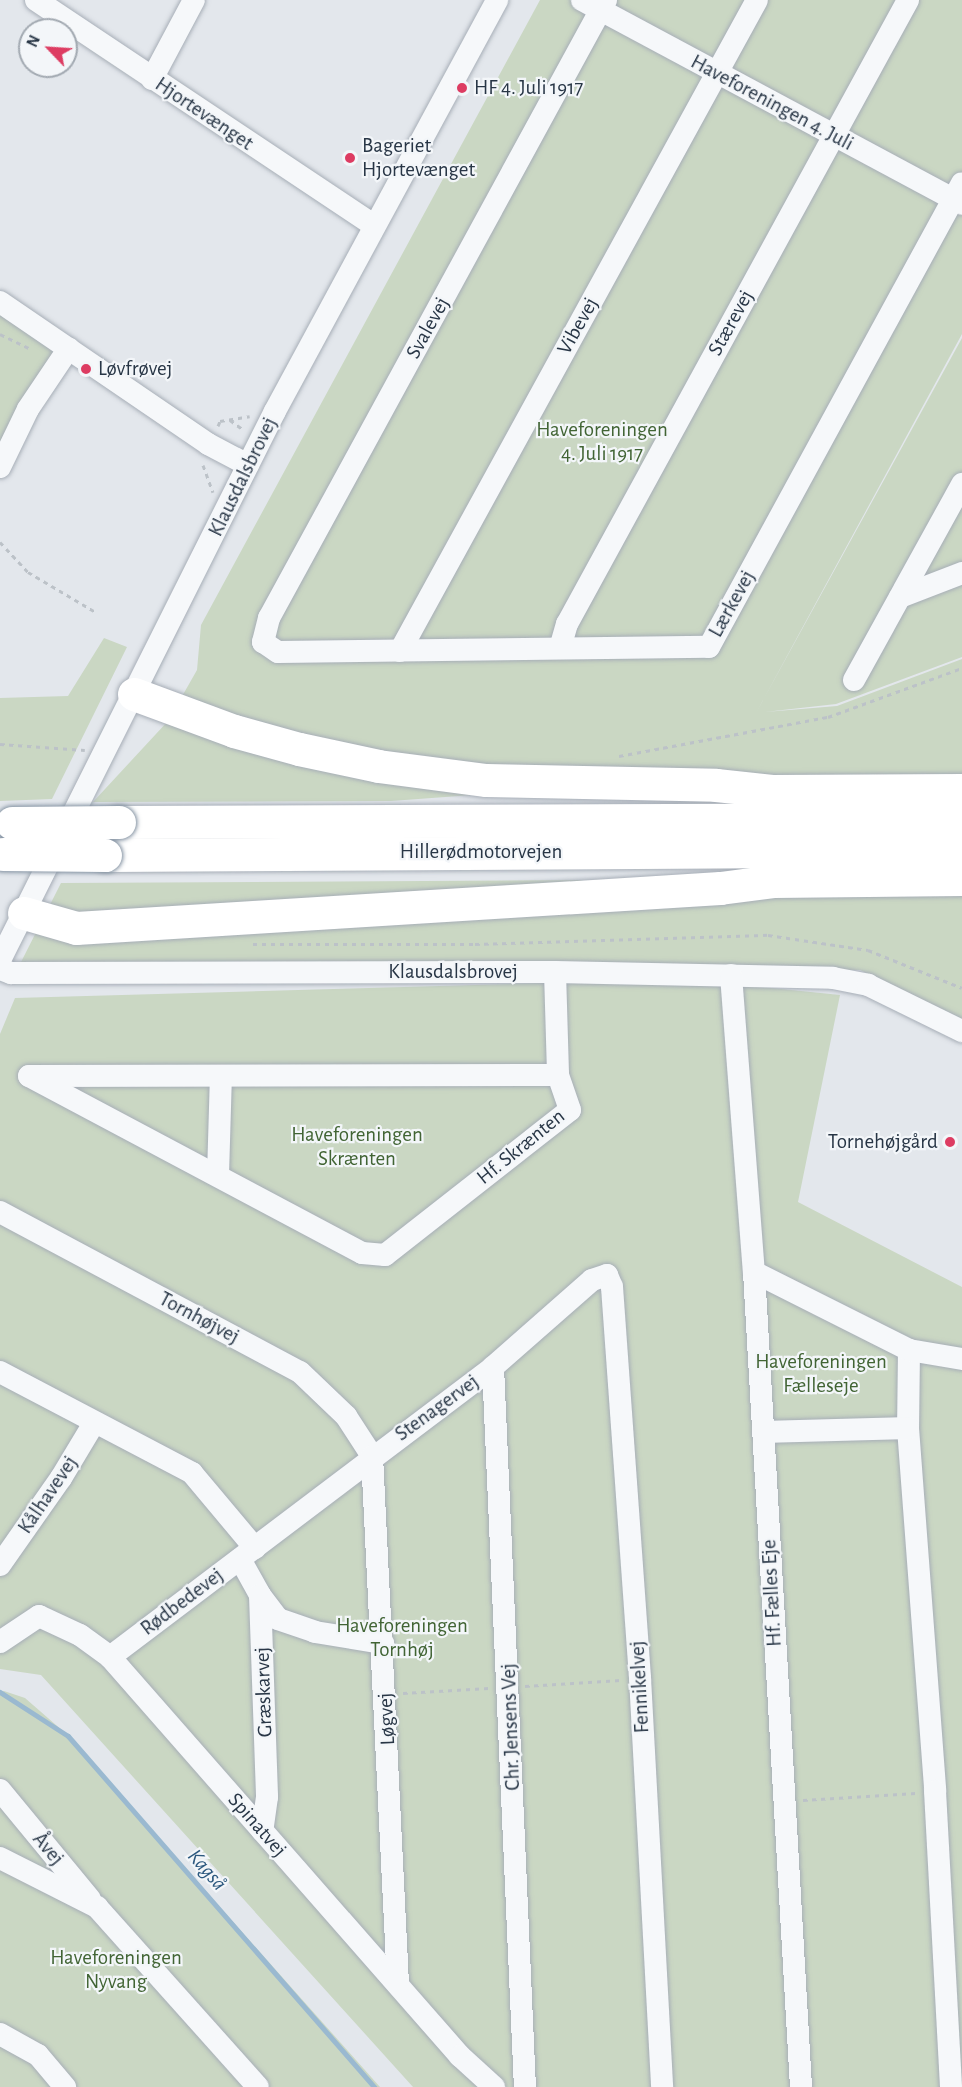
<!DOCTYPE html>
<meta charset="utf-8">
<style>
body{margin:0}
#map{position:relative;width:962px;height:2087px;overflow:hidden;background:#e3e7ec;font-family:"Alegreya Sans",sans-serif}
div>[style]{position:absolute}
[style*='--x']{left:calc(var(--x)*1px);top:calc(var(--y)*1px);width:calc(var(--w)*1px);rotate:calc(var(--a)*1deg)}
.green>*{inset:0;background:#cad7c3}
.stream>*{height:5px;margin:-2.5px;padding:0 2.5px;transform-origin:2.5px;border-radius:2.5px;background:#9ab9d0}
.path>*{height:3px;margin-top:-1.5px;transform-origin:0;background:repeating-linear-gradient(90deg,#bcc2c8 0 4.5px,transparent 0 9px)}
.roads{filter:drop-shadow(0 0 2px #a7aeb7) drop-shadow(0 0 2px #a7aeb7)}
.minor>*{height:22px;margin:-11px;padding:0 11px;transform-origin:11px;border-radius:11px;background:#f6f8fa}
.highway>*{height:33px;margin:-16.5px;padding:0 16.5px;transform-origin:16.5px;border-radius:16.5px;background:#fff}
.bridges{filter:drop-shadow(0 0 2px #8896a5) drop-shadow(0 0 2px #8896a5)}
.highway-bridge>*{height:33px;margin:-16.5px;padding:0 16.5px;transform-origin:16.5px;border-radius:16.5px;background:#fff}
.dots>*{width:16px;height:16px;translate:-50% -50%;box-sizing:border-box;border:3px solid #f3f6f9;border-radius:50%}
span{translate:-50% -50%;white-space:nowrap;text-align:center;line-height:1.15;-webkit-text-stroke:4.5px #f3f6f9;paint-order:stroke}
.poi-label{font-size:21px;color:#283646}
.left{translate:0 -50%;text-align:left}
.right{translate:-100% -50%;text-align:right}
.street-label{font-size:21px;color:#283646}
.park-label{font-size:21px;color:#416434}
.water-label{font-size:22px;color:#2d597f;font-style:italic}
.north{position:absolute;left:18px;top:18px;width:60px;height:60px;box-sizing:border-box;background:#f3f6f9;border:2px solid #a2a9b1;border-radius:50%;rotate:295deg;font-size:16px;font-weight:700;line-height:24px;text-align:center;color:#283646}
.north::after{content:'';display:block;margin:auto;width:21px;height:27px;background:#dd3c62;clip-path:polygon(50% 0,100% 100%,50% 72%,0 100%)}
</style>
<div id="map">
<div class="green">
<div style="clip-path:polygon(540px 0,962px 0,962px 334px,756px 713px,962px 338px,962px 657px,836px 704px,765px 712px,837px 706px,962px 659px,962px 777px,716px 777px,391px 801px,93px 802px,168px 721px,197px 670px,201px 625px)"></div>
<div style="clip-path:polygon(0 314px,57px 352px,0 458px)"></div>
<div style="clip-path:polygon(104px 638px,127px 647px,52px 799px,0 801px,0 698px,68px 696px)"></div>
<div style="clip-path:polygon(582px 880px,614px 904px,756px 893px,962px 893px,962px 1019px,860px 970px,18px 968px,61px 883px)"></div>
<div style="clip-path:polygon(683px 979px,840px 995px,798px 1202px,962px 1287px,962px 2087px,413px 2087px,41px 1675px,0 1669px,0 1034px,15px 998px)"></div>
<div style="clip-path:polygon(4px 1691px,25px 1698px,64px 1732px,380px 2087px,0 2087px,0 1692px)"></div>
</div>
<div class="stream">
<div style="--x:0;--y:1692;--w:81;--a:32.9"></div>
<div style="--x:68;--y:1736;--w:466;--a:48.9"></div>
</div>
<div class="path">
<div style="--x:0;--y:334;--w:34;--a:26"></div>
<div style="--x:230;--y:420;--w:17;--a:36"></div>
<div style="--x:218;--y:426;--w:5;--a:-68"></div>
<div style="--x:220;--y:421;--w:30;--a:-9"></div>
<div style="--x:203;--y:465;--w:29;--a:70"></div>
<div style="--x:0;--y:542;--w:41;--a:47"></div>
<div style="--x:28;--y:572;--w:77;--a:30.6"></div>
<div style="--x:0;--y:744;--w:85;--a:4"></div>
<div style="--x:619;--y:756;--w:213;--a:-10.6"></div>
<div style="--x:828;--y:717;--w:143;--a:-20.1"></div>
<div style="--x:253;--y:944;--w:222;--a:0"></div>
<div style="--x:475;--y:944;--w:293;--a:-1.8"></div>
<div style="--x:768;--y:935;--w:101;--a:8.5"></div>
<div style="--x:868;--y:950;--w:101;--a:22"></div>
<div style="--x:525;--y:1686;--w:96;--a:-3.6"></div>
<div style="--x:403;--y:1693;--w:86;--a:-3.3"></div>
<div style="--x:803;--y:1800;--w:113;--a:-3.5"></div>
</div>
<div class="roads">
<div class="minor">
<div style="--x:36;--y:0;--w:406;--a:33.7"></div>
<div style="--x:582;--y:0;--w:431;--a:28.2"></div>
<div style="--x:606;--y:0;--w:704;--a:118.6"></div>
<div style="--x:269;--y:618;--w:25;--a:104"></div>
<div style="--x:263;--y:642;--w:18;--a:34"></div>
<div style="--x:278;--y:652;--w:431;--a:-0.7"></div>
<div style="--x:709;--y:647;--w:528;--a:-61.4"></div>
<div style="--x:152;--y:79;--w:89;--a:-62"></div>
<div style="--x:0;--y:302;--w:252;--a:34.3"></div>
<div style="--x:208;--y:444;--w:45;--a:27.7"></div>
<div style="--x:0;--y:467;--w:64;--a:-64.2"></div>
<div style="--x:28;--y:409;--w:73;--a:-56.1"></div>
<div style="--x:900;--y:597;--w:66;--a:-21.2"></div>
<div style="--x:560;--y:648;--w:25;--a:-74"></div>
<div style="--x:567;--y:624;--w:711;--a:-61.34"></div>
<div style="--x:400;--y:651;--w:742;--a:-61.26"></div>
<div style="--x:854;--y:680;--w:224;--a:-61.1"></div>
<div style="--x:0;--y:960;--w:614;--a:-63.39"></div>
<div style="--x:275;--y:411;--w:467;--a:-61.6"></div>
<div style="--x:0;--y:969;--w:12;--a:20"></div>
<div style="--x:11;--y:973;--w:544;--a:-0.11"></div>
<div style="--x:555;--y:972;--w:278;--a:1.2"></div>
<div style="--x:833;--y:978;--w:36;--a:11"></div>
<div style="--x:868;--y:985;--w:105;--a:26.1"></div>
<div style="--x:555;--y:972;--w:103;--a:88.3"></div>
<div style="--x:731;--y:975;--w:298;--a:85.6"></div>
<div style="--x:558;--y:1075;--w:37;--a:71"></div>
<div style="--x:570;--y:1110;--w:235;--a:141.9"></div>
<div style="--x:385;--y:1255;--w:23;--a:-175"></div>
<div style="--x:362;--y:1253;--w:377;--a:-152"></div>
<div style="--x:29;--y:1076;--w:529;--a:-0.11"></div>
<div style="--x:218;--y:1175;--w:99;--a:-88.3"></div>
<div style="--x:0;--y:1212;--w:340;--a:28.1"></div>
<div style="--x:300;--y:1372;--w:64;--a:43.7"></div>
<div style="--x:346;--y:1416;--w:48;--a:57"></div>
<div style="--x:372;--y:1456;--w:528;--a:87.18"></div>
<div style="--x:909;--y:1350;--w:78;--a:90.7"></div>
<div style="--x:908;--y:1428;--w:364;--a:85.7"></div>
<div style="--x:935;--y:1791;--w:296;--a:86.9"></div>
<div style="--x:493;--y:1367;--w:721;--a:87.46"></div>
<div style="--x:0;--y:1372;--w:217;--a:27.7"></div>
<div style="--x:192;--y:1473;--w:98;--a:50"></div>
<div style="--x:764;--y:1432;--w:144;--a:-1.6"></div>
<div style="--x:240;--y:1559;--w:41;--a:60.9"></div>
<div style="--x:260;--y:1595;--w:202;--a:88"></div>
<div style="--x:267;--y:1797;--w:34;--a:98"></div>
<div style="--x:0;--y:1565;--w:106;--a:-55"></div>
<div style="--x:61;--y:1478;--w:64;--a:-59"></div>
<div style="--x:260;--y:1595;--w:30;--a:53"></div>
<div style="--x:278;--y:1619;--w:39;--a:19"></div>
<div style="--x:315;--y:1632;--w:69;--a:9.2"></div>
<div style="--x:0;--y:1642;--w:47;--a:-33.7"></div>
<div style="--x:39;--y:1616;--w:45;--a:24.9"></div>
<div style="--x:80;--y:1635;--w:37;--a:36"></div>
<div style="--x:110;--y:1657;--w:531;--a:48.74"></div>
<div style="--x:460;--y:2056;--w:46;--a:42.4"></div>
<div style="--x:110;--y:1657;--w:480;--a:-37.1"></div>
<div style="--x:493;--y:1367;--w:132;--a:-41.3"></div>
<div style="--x:592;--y:1280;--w:16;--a:-18"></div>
<div style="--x:607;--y:1275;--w:13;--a:67"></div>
<div style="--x:612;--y:1287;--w:392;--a:85.9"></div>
<div style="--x:640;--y:1678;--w:410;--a:86.9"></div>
<div style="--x:0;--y:1790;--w:141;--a:50.5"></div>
<div style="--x:0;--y:1858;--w:109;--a:26.8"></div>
<div style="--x:97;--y:1907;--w:241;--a:48.2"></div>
<div style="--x:0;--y:2034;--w:43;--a:28.9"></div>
<div style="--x:38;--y:2055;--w:42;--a:49.8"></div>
<div style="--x:801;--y:2087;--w:816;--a:-93.3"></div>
<div style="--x:754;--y:1272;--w:174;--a:26.7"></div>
<div style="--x:909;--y:1350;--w:54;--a:9.6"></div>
</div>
<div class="highway">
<div style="--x:134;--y:694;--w:107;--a:20.3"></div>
<div style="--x:234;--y:731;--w:67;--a:15.5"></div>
<div style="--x:299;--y:749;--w:81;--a:12.1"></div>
<div style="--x:378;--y:766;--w:109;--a:7.4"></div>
<div style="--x:486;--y:780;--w:230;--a:1.2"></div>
<div style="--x:716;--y:785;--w:56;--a:6.1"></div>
<div style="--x:772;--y:791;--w:190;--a:-0.3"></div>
<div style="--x:119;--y:822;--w:843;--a:-0.2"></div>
<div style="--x:105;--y:855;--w:857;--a:-0.33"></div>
<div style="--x:24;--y:913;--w:54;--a:16.1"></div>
<div style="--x:76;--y:928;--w:645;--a:-3.55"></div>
<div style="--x:720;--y:888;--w:53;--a:-7.5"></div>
<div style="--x:773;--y:881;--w:189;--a:-0.6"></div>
</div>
</div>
<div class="bridges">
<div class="highway-bridge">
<div style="--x:12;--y:823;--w:107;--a:-0.5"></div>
<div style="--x:3;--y:854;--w:102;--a:0.6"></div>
</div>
</div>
<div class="dots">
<div style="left:462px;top:88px;background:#dd3c62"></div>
<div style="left:350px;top:158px;background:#dd3c62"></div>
<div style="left:86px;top:369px;background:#dd3c62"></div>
<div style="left:950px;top:1142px;background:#dd3c62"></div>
</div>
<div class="poi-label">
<span class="left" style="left:474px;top:88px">HF 4. Juli 1917</span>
<span class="left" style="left:362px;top:158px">Bageriet<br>Hjortevænget</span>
<span class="left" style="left:98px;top:369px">Løvfrøvej</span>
<span class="right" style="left:938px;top:1142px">Tornehøjgård</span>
</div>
<div class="street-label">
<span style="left:772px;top:103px;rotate:28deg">Haveforeningen 4. Juli</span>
<span style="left:204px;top:114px;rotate:34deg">Hjortevænget</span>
<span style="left:731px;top:323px;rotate:-61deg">Stærevej</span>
<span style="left:578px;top:326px;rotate:-61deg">Vibevej</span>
<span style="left:428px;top:328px;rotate:-61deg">Svalevej</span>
<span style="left:243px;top:477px;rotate:-64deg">Klausdalsbrovej</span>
<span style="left:732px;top:604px;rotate:-61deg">Lærkevej</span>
<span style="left:481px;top:852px">Hillerødmotorvejen</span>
<span style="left:453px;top:972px">Klausdalsbrovej</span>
<span style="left:521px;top:1147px;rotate:-39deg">Hf. Skrænten</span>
<span style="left:199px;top:1318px;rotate:28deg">Tornhøjvej</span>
<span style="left:437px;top:1408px;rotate:-36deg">Stenagervej</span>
<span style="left:48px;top:1495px;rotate:-56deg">Kålhavevej</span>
<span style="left:772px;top:1593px;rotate:-93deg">Hf. Fælles Eje</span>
<span style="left:182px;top:1602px;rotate:-37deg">Rødbedevej</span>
<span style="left:640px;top:1687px;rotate:-93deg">Fennikelvej</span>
<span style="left:264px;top:1692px;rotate:-92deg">Græskarvej</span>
<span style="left:387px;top:1719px;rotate:-93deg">Løgvej</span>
<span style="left:511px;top:1727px;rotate:-92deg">Chr. Jensens Vej</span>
<span style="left:257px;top:1825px;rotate:49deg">Spinatvej</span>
<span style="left:48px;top:1849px;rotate:50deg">Åvej</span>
</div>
<div class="park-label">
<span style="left:602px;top:442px">Haveforeningen<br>4. Juli 1917</span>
<span style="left:357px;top:1147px">Haveforeningen<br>Skrænten</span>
<span style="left:821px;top:1374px">Haveforeningen<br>Fælleseje</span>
<span style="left:402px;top:1638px">Haveforeningen<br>Tornhøj</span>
<span style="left:116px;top:1970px">Haveforeningen<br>Nyvang</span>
</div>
<div class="water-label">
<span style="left:207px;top:1870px;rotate:49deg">Kagså</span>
</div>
<div class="north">N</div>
</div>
